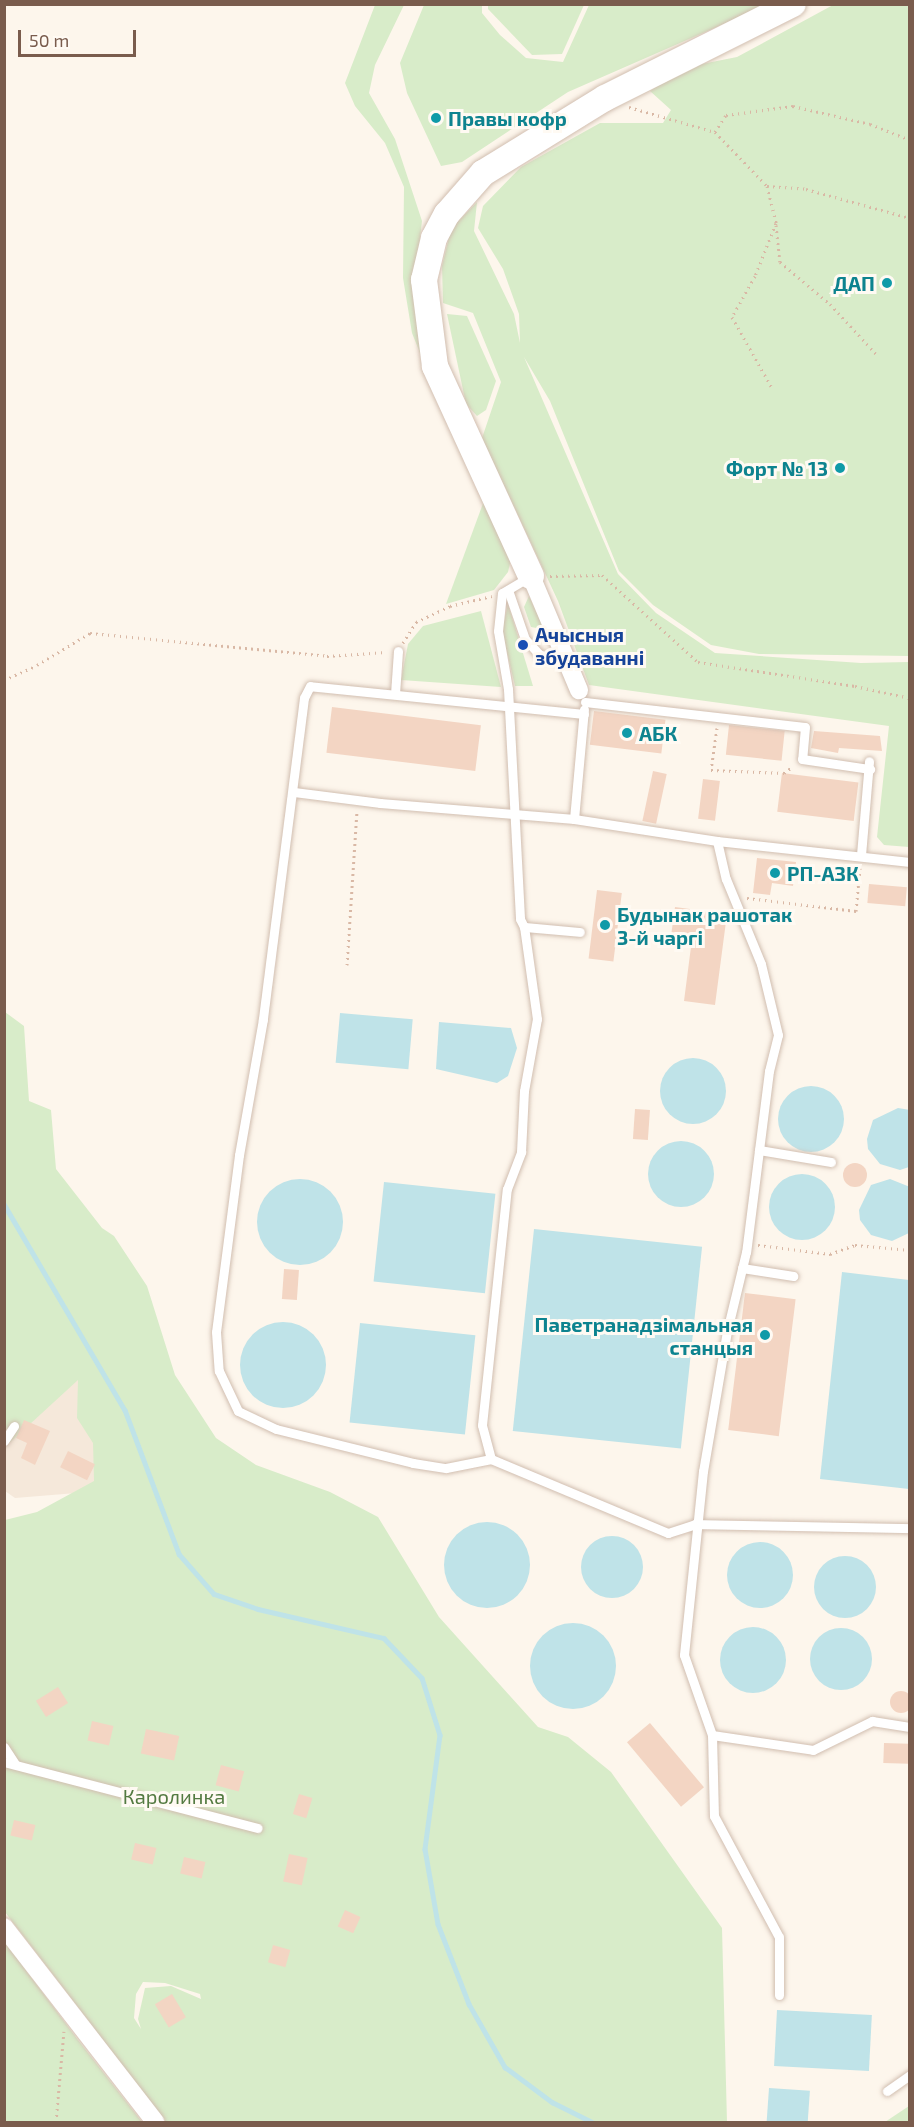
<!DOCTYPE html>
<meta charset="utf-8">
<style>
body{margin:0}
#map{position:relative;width:914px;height:2127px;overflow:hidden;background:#fdf6ec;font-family:"Exo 2",sans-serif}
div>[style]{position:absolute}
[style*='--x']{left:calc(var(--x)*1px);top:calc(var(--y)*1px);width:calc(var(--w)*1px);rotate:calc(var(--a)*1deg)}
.residential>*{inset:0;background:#f5e8da}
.green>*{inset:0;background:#d8ecc9}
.water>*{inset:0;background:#bfe3e8;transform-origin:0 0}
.round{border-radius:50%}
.stream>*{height:4.5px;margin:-2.25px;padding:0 2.25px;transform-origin:2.25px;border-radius:2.25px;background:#bfe3e8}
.building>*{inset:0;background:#f3d5c3;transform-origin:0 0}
.path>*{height:3px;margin-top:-1.5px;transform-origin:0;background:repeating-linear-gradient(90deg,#d9b8a5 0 1.5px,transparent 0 6px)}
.roads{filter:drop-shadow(0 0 2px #d1beb0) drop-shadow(0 0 2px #d1beb0)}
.lane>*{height:9px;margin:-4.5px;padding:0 4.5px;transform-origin:4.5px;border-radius:4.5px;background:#fff}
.street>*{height:18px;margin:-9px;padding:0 9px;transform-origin:9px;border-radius:9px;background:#fff}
.secondary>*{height:26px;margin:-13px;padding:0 13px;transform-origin:13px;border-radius:13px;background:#fff}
.dots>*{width:16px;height:16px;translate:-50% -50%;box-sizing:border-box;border:3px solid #fffaf3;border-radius:50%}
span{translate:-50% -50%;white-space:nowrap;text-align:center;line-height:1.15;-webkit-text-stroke:6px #fffaf3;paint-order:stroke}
.culture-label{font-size:20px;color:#0d838f;font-weight:700}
.left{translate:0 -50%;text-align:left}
.right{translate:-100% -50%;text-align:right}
.transit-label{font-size:20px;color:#164399;font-weight:700}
.park-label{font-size:20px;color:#537a41}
.frame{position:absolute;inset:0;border:6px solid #7a5c4d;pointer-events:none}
.scale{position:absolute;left:18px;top:30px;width:118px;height:27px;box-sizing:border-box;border:3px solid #7a5c4d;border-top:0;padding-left:8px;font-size:18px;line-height:21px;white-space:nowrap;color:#7a5c4d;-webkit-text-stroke:4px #fffaf3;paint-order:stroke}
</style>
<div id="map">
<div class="residential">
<div style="clip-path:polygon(4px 1261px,87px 1381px,101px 1491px,15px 1498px,5px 1491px)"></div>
</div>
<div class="green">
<div style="clip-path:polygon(375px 5px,404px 5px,375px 65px,369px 93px,395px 139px,422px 221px,414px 288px,422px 358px,412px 333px,403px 278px,404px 187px,385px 143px,355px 106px,345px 83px)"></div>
<div style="clip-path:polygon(424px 5px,482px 5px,482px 13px,500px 35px,526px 58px,563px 62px,589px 5px,767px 5px,568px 92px,462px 162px,441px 166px,407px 93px,400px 63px)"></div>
<div style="clip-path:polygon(488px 5px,488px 4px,584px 5px,562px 54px,532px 55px,488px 9px)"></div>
<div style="clip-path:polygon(833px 5px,909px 5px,909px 656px,759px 654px,711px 645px,653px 605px,619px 571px,550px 401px,524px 357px,618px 574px,656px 613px,715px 653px,861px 663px,909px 662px,909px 847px,884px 845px,877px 837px,889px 726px,589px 685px,558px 601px,482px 438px,501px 382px,473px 313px,443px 303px,442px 266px,451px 229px,477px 202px,474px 231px,514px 314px,520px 343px,519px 314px,503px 269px,478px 228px,483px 206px,521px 167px,600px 123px,663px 123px,671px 110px,650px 91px,687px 67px,737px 57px)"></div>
<div style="clip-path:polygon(447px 314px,467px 316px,496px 381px,486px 410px,477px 416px,466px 404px)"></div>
<div style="clip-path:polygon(485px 498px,512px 555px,508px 572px,494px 590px,446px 604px)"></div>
<div style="clip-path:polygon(529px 596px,542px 624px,542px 629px,531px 627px,524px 607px)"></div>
<div style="clip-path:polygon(508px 604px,533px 686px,515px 686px,502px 631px)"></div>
<div style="clip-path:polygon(481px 611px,501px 687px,401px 680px,408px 644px,423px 626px)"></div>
<div style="clip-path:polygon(evenodd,5px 1012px,24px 1026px,29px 1101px,51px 1110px,56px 1169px,102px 1228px,114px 1236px,147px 1286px,175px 1375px,216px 1438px,256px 1465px,330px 1492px,378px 1517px,439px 1617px,538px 1727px,568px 1737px,611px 1772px,722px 1928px,727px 2122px,166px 2122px,5px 1912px,5px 1520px,37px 1512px,94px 1481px,93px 1443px,77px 1418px,78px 1380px,5px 1447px,5px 1012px,143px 1982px,165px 1983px,200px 1994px,201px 1999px,171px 1986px,145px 1988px,138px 2019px,141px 2029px,134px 2018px,136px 1994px,143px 1982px)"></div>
<div style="clip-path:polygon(4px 1941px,78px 2040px,142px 2122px,5px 2122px)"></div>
<div style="clip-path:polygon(909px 2106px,909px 2122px,885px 2122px)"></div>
</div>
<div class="water">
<div style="left:340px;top:1013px;width:73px;height:50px;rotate:5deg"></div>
<div style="clip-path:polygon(439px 1022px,511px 1028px,517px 1048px,508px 1076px,497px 1083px,436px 1069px)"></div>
<div class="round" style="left:660px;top:1058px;width:66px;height:66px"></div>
<div class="round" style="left:778px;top:1086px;width:66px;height:66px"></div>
<div style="clip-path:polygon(898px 1108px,910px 1110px,909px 1167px,900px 1170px,880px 1164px,868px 1149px,867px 1139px,873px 1120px)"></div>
<div class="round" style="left:648px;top:1141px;width:66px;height:66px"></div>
<div class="round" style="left:769px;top:1174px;width:66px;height:66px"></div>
<div style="clip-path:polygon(890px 1179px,910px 1187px,909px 1233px,892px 1241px,871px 1235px,860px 1220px,859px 1210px,871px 1185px)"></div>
<div class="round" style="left:257px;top:1179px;width:86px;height:86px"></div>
<div style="left:384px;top:1182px;width:112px;height:100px;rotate:6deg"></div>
<div style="left:534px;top:1229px;width:169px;height:203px;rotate:6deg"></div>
<div style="clip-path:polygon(842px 1272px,909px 1280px,909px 1489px,820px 1479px)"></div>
<div class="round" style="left:240px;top:1322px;width:86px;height:86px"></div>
<div style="left:360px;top:1323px;width:116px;height:100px;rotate:6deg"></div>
<div class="round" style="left:444px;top:1522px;width:86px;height:86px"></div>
<div class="round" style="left:581px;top:1536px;width:62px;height:62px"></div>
<div class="round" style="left:727px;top:1542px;width:66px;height:66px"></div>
<div class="round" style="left:814px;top:1556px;width:62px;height:62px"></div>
<div class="round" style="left:530px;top:1623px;width:86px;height:86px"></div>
<div class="round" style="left:720px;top:1627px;width:66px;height:66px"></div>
<div class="round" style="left:810px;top:1628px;width:62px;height:62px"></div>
<div style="left:777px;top:2010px;width:95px;height:56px;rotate:3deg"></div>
<div style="left:769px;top:2088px;width:41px;height:34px;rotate:4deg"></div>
</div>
<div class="stream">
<div style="--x:4;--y:1204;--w:239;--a:59.6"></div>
<div style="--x:125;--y:1410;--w:154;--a:69.4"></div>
<div style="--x:179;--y:1554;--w:53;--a:48.8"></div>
<div style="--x:214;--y:1594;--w:46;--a:18.8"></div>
<div style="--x:258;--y:1609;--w:129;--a:13"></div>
<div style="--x:384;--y:1638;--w:55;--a:46.5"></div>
<div style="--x:422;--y:1678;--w:60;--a:72.5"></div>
<div style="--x:440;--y:1735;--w:115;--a:97.5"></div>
<div style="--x:425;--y:1849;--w:76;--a:80.2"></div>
<div style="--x:438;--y:1924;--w:86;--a:68.8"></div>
<div style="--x:469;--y:2004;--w:73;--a:60.3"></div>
<div style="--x:505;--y:2067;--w:59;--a:36.7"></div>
<div style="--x:552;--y:2102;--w:45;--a:26.6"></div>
</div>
<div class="building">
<div style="left:332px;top:707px;width:150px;height:46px;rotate:7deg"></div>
<div style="left:594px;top:711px;width:72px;height:34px;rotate:7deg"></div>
<div style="left:729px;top:725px;width:56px;height:30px;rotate:6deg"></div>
<div style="clip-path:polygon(814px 731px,880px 736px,882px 751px,839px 748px,838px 753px,811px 748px)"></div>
<div style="left:653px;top:771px;width:14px;height:51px;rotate:12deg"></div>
<div style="left:782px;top:773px;width:77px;height:39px;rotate:7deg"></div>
<div style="left:703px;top:779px;width:17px;height:40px;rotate:7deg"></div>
<div style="clip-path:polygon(757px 858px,796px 862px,793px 886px,772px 883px,770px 895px,753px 893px)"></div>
<div style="left:869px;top:884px;width:38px;height:19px;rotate:5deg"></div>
<div style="left:597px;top:890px;width:25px;height:69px;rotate:7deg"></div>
<div style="clip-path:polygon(675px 907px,727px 914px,715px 1005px,684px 1001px,692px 939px,671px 936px)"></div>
<div style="left:635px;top:1109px;width:15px;height:30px;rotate:4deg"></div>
<div class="round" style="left:843px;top:1163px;width:24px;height:24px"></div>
<div style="left:284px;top:1269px;width:15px;height:30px;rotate:4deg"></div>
<div style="left:745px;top:1293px;width:51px;height:138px;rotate:7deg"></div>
<div style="clip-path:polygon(24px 1420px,50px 1431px,35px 1465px,21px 1458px,27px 1443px,16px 1438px)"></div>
<div style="left:68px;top:1451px;width:30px;height:18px;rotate:26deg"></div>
<div style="left:58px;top:1687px;width:19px;height:26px;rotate:58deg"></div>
<div class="round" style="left:890px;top:1691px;width:22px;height:22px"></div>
<div style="left:92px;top:1721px;width:22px;height:20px;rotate:13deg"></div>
<div style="left:650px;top:1723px;width:84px;height:30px;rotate:50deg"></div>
<div style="left:146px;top:1729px;width:34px;height:25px;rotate:12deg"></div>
<div style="left:884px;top:1743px;width:25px;height:20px;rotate:2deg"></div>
<div style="left:221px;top:1765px;width:24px;height:21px;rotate:15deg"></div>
<div style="left:299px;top:1794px;width:14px;height:21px;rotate:17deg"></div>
<div style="left:14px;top:1820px;width:22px;height:16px;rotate:13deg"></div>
<div style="left:135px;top:1843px;width:22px;height:17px;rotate:13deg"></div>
<div style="left:289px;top:1854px;width:19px;height:28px;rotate:12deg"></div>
<div style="left:184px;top:1857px;width:22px;height:17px;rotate:13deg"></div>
<div style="left:345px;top:1910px;width:17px;height:18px;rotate:24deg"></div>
<div style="left:273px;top:1945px;width:18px;height:18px;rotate:16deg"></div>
<div style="left:172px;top:1994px;width:27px;height:20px;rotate:59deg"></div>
</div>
<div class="path">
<div style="--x:629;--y:107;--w:90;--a:16.2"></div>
<div style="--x:715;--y:132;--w:75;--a:46.1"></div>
<div style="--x:767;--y:186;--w:38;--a:76"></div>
<div style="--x:776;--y:223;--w:57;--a:111.6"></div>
<div style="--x:755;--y:276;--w:47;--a:119.3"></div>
<div style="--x:732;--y:317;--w:81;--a:60.6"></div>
<div style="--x:715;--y:132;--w:20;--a:-57"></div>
<div style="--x:726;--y:115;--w:68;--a:-7.7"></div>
<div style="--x:793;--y:106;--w:79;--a:13.2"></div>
<div style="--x:870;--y:124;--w:43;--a:21.8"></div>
<div style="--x:767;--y:186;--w:39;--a:4"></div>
<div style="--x:806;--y:189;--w:108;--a:15.6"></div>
<div style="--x:776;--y:225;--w:37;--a:84"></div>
<div style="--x:780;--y:262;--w:65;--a:40"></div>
<div style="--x:830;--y:304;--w:69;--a:47.3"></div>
<div style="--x:550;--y:576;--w:52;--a:-1.1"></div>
<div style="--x:602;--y:575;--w:130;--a:42.2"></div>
<div style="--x:698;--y:662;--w:159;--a:8.7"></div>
<div style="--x:855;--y:686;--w:56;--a:12.3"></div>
<div style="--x:403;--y:643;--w:25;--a:-58"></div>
<div style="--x:416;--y:622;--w:38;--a:-25"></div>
<div style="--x:450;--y:606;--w:43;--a:-13.4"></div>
<div style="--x:4;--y:680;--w:36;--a:-24"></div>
<div style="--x:37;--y:665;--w:62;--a:-31.1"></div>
<div style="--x:90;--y:633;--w:238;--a:5.5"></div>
<div style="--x:327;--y:656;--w:59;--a:-3.9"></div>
<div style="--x:717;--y:728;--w:42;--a:98.1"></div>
<div style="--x:711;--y:770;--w:73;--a:2.4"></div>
<div style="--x:784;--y:773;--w:10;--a:-37"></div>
<div style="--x:747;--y:898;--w:110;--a:6.8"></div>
<div style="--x:856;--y:911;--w:43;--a:-84.7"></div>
<div style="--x:347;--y:965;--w:154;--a:-86.3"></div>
<div style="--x:758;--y:1245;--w:73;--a:7.1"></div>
<div style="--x:830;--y:1254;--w:27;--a:-20"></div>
<div style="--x:855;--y:1245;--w:55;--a:5.2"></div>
<div style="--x:56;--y:2122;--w:91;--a:-85"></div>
</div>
<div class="roads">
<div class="lane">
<div style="--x:529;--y:577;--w:31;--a:149"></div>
<div style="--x:502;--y:593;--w:38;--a:96"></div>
<div style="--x:498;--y:631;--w:59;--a:80.2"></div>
<div style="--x:508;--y:689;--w:230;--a:87"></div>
<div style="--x:520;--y:919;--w:9;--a:63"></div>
<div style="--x:524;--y:927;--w:56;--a:5.1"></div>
<div style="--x:508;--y:590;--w:52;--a:70.9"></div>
<div style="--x:525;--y:639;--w:22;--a:47"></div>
<div style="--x:540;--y:655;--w:25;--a:9"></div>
<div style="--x:395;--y:694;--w:43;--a:-86"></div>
<div style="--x:585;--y:702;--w:221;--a:6.5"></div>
<div style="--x:805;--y:727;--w:32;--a:95"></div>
<div style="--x:802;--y:759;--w:69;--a:8.4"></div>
<div style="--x:584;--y:714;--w:275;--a:-174.2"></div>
<div style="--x:310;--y:686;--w:13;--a:117"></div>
<div style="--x:304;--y:698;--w:324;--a:97.3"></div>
<div style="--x:263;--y:1019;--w:138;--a:100"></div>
<div style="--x:239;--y:1155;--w:178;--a:97.4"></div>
<div style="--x:216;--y:1332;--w:39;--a:86"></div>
<div style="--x:219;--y:1371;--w:44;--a:64.6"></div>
<div style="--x:238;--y:1411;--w:42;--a:25.3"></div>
<div style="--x:276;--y:1429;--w:141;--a:13.9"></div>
<div style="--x:413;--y:1463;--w:33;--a:9"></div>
<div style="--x:446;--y:1468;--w:46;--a:-11.3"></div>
<div style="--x:491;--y:1459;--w:192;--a:22.7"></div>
<div style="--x:668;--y:1533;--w:28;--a:-18"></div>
<div style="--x:695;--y:1524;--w:215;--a:1.1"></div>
<div style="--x:294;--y:792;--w:87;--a:7.3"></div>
<div style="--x:380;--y:803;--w:195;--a:4.7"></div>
<div style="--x:574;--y:819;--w:145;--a:8.7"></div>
<div style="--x:717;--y:841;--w:194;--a:6.2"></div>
<div style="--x:574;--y:819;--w:110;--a:-84.8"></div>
<div style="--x:717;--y:841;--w:39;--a:77"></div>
<div style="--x:726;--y:879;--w:92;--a:67.6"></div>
<div style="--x:761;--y:964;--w:73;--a:76.5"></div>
<div style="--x:778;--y:1035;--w:37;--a:104"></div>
<div style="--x:769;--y:1071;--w:182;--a:97.2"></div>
<div style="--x:746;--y:1252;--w:81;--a:103.5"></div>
<div style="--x:727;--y:1331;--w:142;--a:99.7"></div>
<div style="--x:703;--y:1471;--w:185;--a:95.9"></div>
<div style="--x:684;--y:1655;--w:85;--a:70.7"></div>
<div style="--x:712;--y:1735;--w:81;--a:88.6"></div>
<div style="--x:714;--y:1816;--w:137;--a:61.8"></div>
<div style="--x:779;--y:1937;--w:58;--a:90"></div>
<div style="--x:861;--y:855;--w:94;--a:-85.1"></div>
<div style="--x:759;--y:1150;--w:73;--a:9.5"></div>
<div style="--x:742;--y:1268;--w:52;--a:8.9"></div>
<div style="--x:4;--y:1441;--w:18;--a:-56"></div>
<div style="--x:491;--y:1459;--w:35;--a:-105"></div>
<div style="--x:482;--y:1425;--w:237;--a:-84"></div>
<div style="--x:507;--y:1189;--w:40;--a:-69"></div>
<div style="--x:521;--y:1152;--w:61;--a:-87.2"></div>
<div style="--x:524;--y:1091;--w:73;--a:-79.8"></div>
<div style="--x:537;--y:1019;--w:93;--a:-98"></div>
<div style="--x:712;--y:1735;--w:102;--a:8.4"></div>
<div style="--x:813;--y:1750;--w:66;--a:-26.2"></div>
<div style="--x:872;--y:1721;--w:38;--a:9"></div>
<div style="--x:4;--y:1747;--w:20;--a:57"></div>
<div style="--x:4;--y:1762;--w:262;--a:14.6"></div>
<div style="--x:887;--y:2091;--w:28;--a:-35"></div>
</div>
<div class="street">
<div style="--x:531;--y:576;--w:124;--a:67.2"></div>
<div style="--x:4;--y:1927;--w:247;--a:52.2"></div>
</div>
<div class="secondary">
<div style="--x:531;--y:576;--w:231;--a:-114.6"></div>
<div style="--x:435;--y:366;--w:87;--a:-97.3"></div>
<div style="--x:424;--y:280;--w:43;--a:-76.6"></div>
<div style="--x:434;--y:238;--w:27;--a:-62"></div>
<div style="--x:447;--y:214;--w:55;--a:-48.7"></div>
<div style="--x:483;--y:173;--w:143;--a:-31.6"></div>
<div style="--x:605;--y:98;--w:210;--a:-26.6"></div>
</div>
</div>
<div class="dots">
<div style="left:436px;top:118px;background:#0f9aa8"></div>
<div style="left:887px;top:283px;background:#0f9aa8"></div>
<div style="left:840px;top:468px;background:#0f9aa8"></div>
<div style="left:523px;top:645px;background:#1a4fb4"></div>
<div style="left:627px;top:733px;background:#0f9aa8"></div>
<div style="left:775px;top:873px;background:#0f9aa8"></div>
<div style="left:605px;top:925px;background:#0f9aa8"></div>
<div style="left:765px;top:1335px;background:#0f9aa8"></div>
</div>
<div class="culture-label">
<span class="left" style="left:448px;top:118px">Правы кофр</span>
<span class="right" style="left:875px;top:283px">ДАП</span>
<span class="right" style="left:828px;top:468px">Форт № 13</span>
<span class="left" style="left:639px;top:733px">АБК</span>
<span class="left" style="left:787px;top:873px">РП-АЗК</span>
<span class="left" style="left:617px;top:926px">Будынак рашотак<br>3-й чаргі</span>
<span class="right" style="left:753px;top:1336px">Паветранадзімальная<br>станцыя</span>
</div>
<div class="transit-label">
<span class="left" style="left:535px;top:646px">Ачысныя<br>збудаванні</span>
</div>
<div class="park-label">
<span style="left:174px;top:1796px">Каролинка</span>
</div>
<div class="frame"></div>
<div class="scale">50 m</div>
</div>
